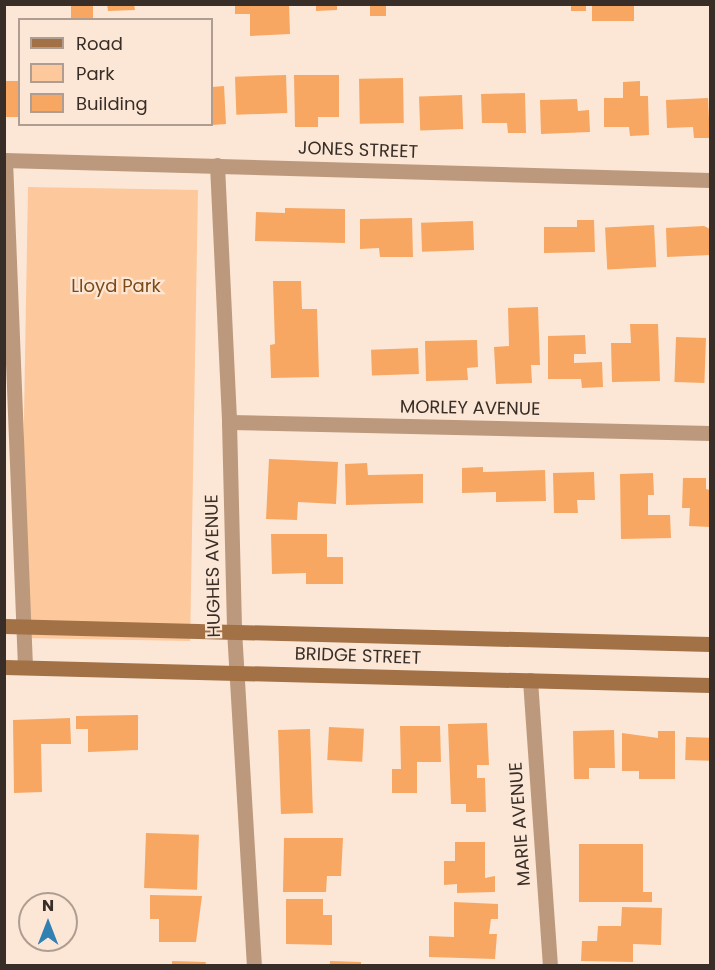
<!DOCTYPE html>
<style>
body{margin:0}
#map{position:relative;width:715px;height:970px;overflow:hidden;background:#fce7d6;font-family:Poppins,sans-serif}
div>[style]{position:absolute}
[style*='--x']{left:calc(var(--x)*1px);top:calc(var(--y)*1px);width:calc(var(--w)*1px);rotate:calc(var(--a)*1deg)}
.green>*{inset:0;background:#fdc89c;transform-origin:0 0}
.building>*{inset:0;background:#f7a761;transform-origin:0 0}
.minor>*{height:15px;margin:-7.5px;padding:0 7.5px;transform-origin:7.5px;border-radius:7.5px;background:#bc997d}
.secondary>*{height:15px;margin:-7.5px;padding:0 7.5px;transform-origin:7.5px;border-radius:7.5px;background:#a37146}
span{translate:-50% -50%;white-space:nowrap;text-align:center;line-height:1.15;-webkit-text-stroke:4.5px #fce7d6;paint-order:stroke}
.street-label{font-size:18px;color:#382e27}
.park-label{font-size:18px;color:#7d4915}
.frame{position:absolute;inset:0;border:6px solid #382e27;pointer-events:none}
.legend{position:absolute;left:18px;top:18px;width:195px;height:108px;box-sizing:border-box;background:#fce7d6;border:2px solid #ae9d90;margin:0;padding:8px 10px;list-style:none;font-size:18px;color:#382e27}
.legend li{display:flex;align-items:center;gap:12px;height:30px}
.legend b{width:30px;border:2px solid #ae9d90}
.north{position:absolute;left:18px;top:892px;width:60px;height:60px;box-sizing:border-box;background:#fce7d6;border:2px solid #ae9d90;border-radius:50%;rotate:0deg;font-size:16px;font-weight:700;line-height:24px;text-align:center;color:#382e27}
.north::after{content:'';display:block;margin:auto;width:21px;height:27px;background:#3180b2;clip-path:polygon(50% 0,100% 100%,50% 72%,0 100%)}
</style>
<div id="map">
<div class="green">
<div style="left:28px;top:187px;width:170px;height:451px;rotate:1deg"></div>
</div>
<div class="building">
<div style="left:71px;top:4px;width:22px;height:14px"></div>
<div style="clip-path:polygon(107px 4px,134px 4px,135px 10px,108px 11px)"></div>
<div style="clip-path:polygon(235px 4px,289px 4px,290px 34px,250px 36px,250px 14px,235px 14px)"></div>
<div style="clip-path:polygon(316px 4px,337px 4px,337px 10px,316px 11px)"></div>
<div style="left:370px;top:4px;width:16px;height:12px"></div>
<div style="left:571px;top:4px;width:15px;height:7px"></div>
<div style="left:592px;top:5px;width:42px;height:16px"></div>
<div style="left:286px;top:75px;width:38px;height:51px;rotate:88deg"></div>
<div style="clip-path:polygon(294px 75px,339px 75px,339px 117px,318px 117px,318px 127px,295px 127px)"></div>
<div style="left:403px;top:78px;width:45px;height:44px;rotate:89deg"></div>
<div style="left:20px;top:81px;width:36px;height:16px;rotate:90deg"></div>
<div style="clip-path:polygon(640px 81px,640px 96px,648px 96px,649px 135px,630px 136px,629px 127px,604px 127px,604px 98px,623px 98px,623px 82px)"></div>
<div style="clip-path:polygon(224px 86px,226px 124px,212px 125px,212px 87px)"></div>
<div style="clip-path:polygon(525px 93px,526px 133px,508px 133px,507px 123px,482px 123px,481px 94px)"></div>
<div style="left:462px;top:95px;width:34px;height:43px;rotate:88deg"></div>
<div style="clip-path:polygon(708px 98px,710px 138px,694px 138px,693px 127px,667px 128px,666px 100px)"></div>
<div style="clip-path:polygon(577px 99px,578px 111px,589px 110px,590px 132px,541px 134px,540px 100px)"></div>
<div style="clip-path:polygon(285px 208px,345px 209px,345px 243px,255px 241px,256px 212px,285px 213px)"></div>
<div style="clip-path:polygon(412px 218px,413px 257px,380px 257px,379px 248px,360px 249px,360px 219px)"></div>
<div style="clip-path:polygon(577px 220px,594px 220px,595px 252px,544px 253px,544px 227px,577px 227px)"></div>
<div style="left:473px;top:221px;width:29px;height:52px;rotate:88deg"></div>
<div style="left:654px;top:225px;width:42px;height:49px;rotate:87deg"></div>
<div style="clip-path:polygon(704px 226px,710px 229px,710px 255px,667px 257px,666px 228px)"></div>
<div style="clip-path:polygon(273px 281px,301px 281px,302px 309px,317px 309px,319px 377px,271px 378px,270px 345px,275px 344px)"></div>
<div style="clip-path:polygon(538px 307px,540px 365px,531px 365px,532px 383px,496px 384px,494px 347px,509px 346px,508px 308px)"></div>
<div style="clip-path:polygon(630px 324px,658px 324px,660px 381px,612px 382px,611px 343px,631px 343px)"></div>
<div style="clip-path:polygon(585px 335px,586px 354px,574px 354px,574px 363px,602px 362px,603px 387px,582px 388px,581px 379px,548px 379px,548px 336px)"></div>
<div style="left:676px;top:337px;width:30px;height:45px;rotate:2deg"></div>
<div style="clip-path:polygon(477px 340px,478px 367px,467px 368px,468px 380px,426px 381px,425px 341px)"></div>
<div style="left:418px;top:348px;width:26px;height:47px;rotate:88deg"></div>
<div style="clip-path:polygon(269px 459px,338px 462px,336px 504px,298px 502px,297px 520px,266px 519px)"></div>
<div style="clip-path:polygon(367px 463px,368px 475px,423px 474px,423px 503px,346px 505px,345px 464px)"></div>
<div style="clip-path:polygon(483px 467px,483px 472px,545px 470px,546px 501px,496px 502px,496px 492px,462px 493px,462px 468px)"></div>
<div style="clip-path:polygon(594px 472px,595px 500px,577px 500px,578px 513px,554px 513px,553px 473px)"></div>
<div style="clip-path:polygon(653px 473px,654px 495px,648px 495px,648px 515px,670px 515px,671px 538px,621px 539px,620px 474px)"></div>
<div style="clip-path:polygon(683px 478px,706px 478px,706px 489px,710px 490px,710px 527px,689px 526px,690px 508px,682px 508px)"></div>
<div style="clip-path:polygon(271px 534px,327px 534px,327px 557px,343px 557px,343px 584px,306px 584px,306px 573px,272px 574px)"></div>
<div style="clip-path:polygon(138px 715px,138px 750px,88px 752px,88px 729px,76px 729px,76px 716px)"></div>
<div style="clip-path:polygon(70px 718px,71px 744px,41px 744px,42px 792px,14px 793px,13px 720px)"></div>
<div style="clip-path:polygon(487px 723px,489px 765px,477px 765px,477px 778px,485px 778px,486px 812px,466px 812px,466px 804px,451px 804px,448px 724px)"></div>
<div style="clip-path:polygon(400px 726px,440px 726px,441px 762px,417px 762px,417px 793px,392px 793px,392px 769px,401px 769px)"></div>
<div style="left:329px;top:727px;width:35px;height:33px;rotate:3deg"></div>
<div style="left:310px;top:729px;width:84px;height:32px;rotate:88deg"></div>
<div style="clip-path:polygon(614px 730px,615px 768px,589px 768px,589px 779px,574px 779px,573px 731px)"></div>
<div style="clip-path:polygon(658px 731px,675px 731px,675px 779px,639px 779px,639px 771px,622px 771px,622px 733px,658px 738px)"></div>
<div style="left:686px;top:737px;width:24px;height:23px;rotate:2deg"></div>
<div style="left:146px;top:833px;width:53px;height:55px;rotate:2deg"></div>
<div style="clip-path:polygon(284px 838px,343px 838px,341px 876px,327px 876px,326px 892px,283px 892px)"></div>
<div style="clip-path:polygon(455px 842px,485px 842px,485px 878px,495px 876px,495px 892px,457px 893px,457px 884px,444px 885px,444px 861px,455px 861px)"></div>
<div style="clip-path:polygon(579px 844px,643px 844px,643px 892px,652px 892px,652px 902px,579px 902px)"></div>
<div style="clip-path:polygon(150px 895px,202px 896px,196px 942px,159px 942px,159px 919px,150px 919px)"></div>
<div style="clip-path:polygon(286px 899px,323px 899px,323px 915px,332px 915px,332px 945px,286px 944px)"></div>
<div style="clip-path:polygon(454px 902px,498px 904px,498px 919px,491px 919px,489px 934px,497px 934px,495px 959px,429px 957px,429px 936px,454px 937px)"></div>
<div style="clip-path:polygon(622px 907px,662px 908px,661px 945px,633px 944px,633px 962px,581px 961px,582px 941px,597px 941px,598px 926px,621px 926px)"></div>
<div style="clip-path:polygon(172px 961px,206px 962px,205px 966px,172px 966px)"></div>
<div style="clip-path:polygon(330px 961px,361px 962px,361px 966px,330px 966px)"></div>
</div>
<div class="minor">
<div style="--x:4;--y:160;--w:706;--a:1.62"></div>
<div style="--x:5;--y:160;--w:507;--a:87.74"></div>
<div style="--x:217;--y:165;--w:257;--a:87.3"></div>
<div style="--x:229;--y:422;--w:208;--a:88.6"></div>
<div style="--x:234;--y:630;--w:337;--a:86.6"></div>
<div style="--x:229;--y:422;--w:481;--a:1.3"></div>
<div style="--x:530;--y:680;--w:287;--a:86"></div>
</div>
<div class="secondary">
<div style="--x:4;--y:626;--w:706;--a:1.46"></div>
<div style="--x:4;--y:667;--w:706;--a:1.46"></div>
</div>
<div class="street-label">
<span style="left:358px;top:150px;rotate:2deg">JONES STREET</span>
<span style="left:470px;top:408px;rotate:1deg">MORLEY AVENUE</span>
<span style="left:213px;top:566px;rotate:-91deg">HUGHES AVENUE</span>
<span style="left:358px;top:656px;rotate:2deg">BRIDGE STREET</span>
<span style="left:520px;top:824px;rotate:-94deg">MARIE AVENUE</span>
</div>
<div class="park-label">
<span style="left:116px;top:286px">Lloyd Park</span>
</div>
<div class="frame"></div>
<ul class="legend">
<li><b style="height:8px;background:#a37146"></b>Road</li>
<li><b style="height:16px;background:#fdc89c"></b>Park</li>
<li><b style="height:16px;background:#f7a761"></b>Building</li>
</ul>
<div class="north">N</div>
</div>
